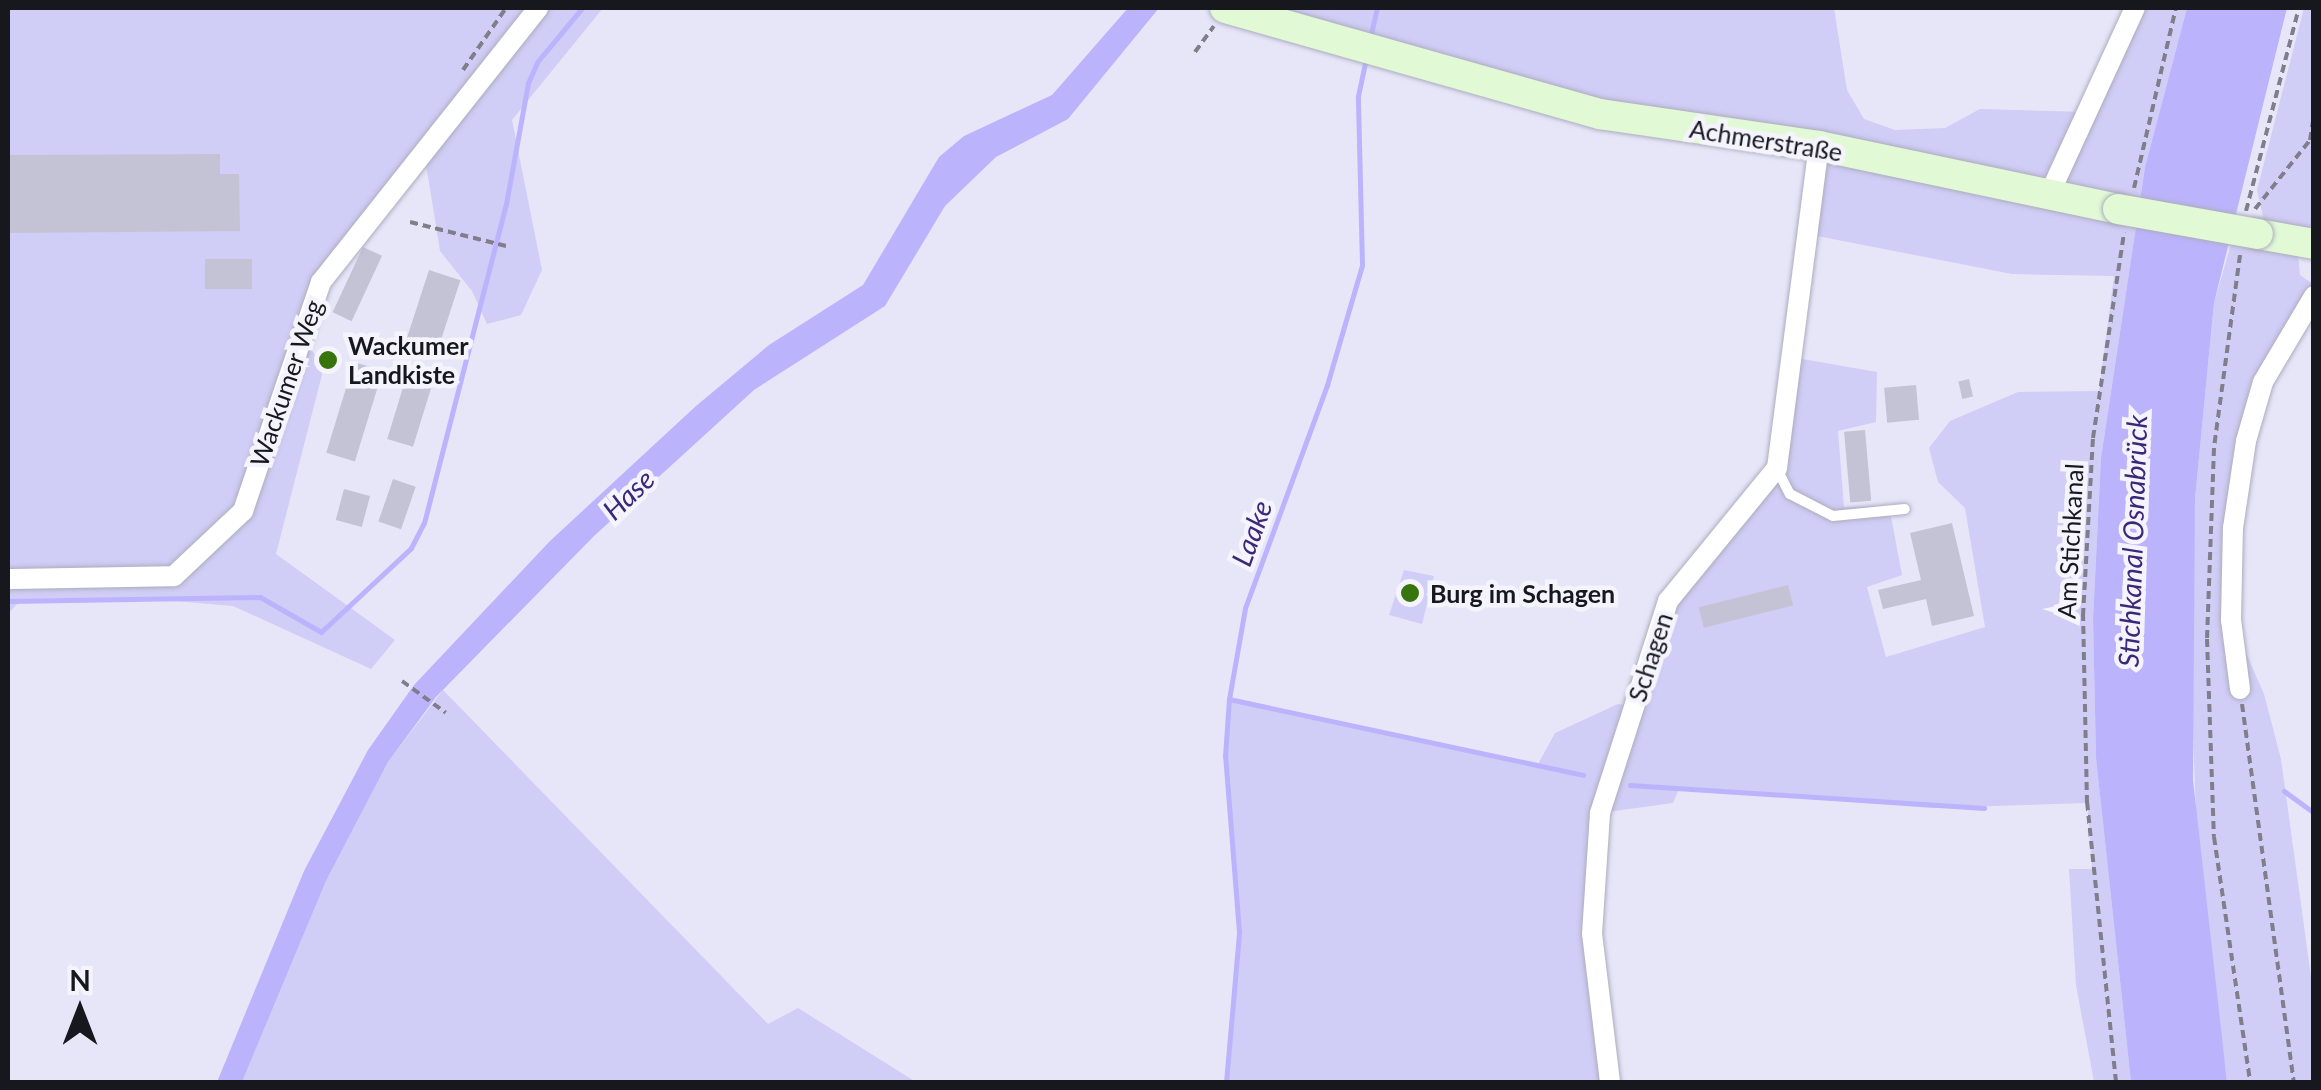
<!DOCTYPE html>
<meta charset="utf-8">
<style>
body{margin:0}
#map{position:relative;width:2321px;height:1090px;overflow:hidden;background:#e7e6f9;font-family:Lato,sans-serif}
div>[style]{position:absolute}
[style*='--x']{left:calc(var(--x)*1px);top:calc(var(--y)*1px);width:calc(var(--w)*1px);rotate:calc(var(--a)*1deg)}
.green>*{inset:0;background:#d0cdf6}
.water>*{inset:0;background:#bbb4fc}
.stream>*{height:5px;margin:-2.5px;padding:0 2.5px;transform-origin:2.5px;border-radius:2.5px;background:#bbb4fc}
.building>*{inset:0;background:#c4c3d6;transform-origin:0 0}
.path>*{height:4px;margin-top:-2px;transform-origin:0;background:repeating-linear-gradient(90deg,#7f7e8b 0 8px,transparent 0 13px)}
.roads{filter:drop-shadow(0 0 2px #adacbf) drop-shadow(0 0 2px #adacbf)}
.lane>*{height:10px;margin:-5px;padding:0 5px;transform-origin:5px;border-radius:5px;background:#fff}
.street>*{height:20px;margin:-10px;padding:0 10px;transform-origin:10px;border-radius:10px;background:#fff}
.secondary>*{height:30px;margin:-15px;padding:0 15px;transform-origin:15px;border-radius:15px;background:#e1fad5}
.bridges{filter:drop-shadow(0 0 2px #adacbf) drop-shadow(0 0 2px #adacbf)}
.secondary-bridge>*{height:30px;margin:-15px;padding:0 15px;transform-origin:15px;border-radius:15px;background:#e1fad5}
.dots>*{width:28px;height:28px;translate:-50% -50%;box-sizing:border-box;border:5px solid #f5f4fc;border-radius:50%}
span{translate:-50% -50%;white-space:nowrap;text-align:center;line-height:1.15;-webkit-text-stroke:9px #f5f4fc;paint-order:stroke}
.street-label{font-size:25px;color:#17171e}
.poi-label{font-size:25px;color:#17171e;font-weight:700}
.left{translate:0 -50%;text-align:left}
.water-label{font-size:28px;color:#3b2879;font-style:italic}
.frame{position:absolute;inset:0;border:10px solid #17171e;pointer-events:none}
.north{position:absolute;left:30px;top:960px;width:100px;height:100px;-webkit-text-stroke:8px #f5f4fc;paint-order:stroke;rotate:0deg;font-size:28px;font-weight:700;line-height:40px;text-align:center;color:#17171e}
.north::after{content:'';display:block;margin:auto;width:35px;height:45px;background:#17171e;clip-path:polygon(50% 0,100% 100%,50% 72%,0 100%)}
</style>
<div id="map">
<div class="green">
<div style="clip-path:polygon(8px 8px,603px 8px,512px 120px,542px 270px,521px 315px,487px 324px,472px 291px,440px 251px,424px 152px,321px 282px,302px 337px,324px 367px,276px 554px,395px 640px,371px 669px,233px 606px,139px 598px,18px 603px,8px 614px)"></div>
<div style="clip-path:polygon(1225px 8px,1834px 8px,1847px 90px,1864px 119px,1895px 130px,1945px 128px,1980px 109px,2086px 112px,2135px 8px,2187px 8px,2145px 167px,2101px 458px,2093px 619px,2096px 758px,2131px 1082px,2094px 1082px,2076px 985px,2069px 869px,2092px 869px,2087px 803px,1931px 808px,1679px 789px,1673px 803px,1600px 813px,1592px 934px,1610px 1082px,1226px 1082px,1239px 932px,1225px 756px,1229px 699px,1537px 766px,1555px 733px,1618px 704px,1634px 706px,1668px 601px,1777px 468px,1791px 357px,1877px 372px,1876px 422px,1838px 431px,1844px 507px,1889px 506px,1902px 575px,1867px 587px,1886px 657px,1985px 627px,1965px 508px,1938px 482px,1929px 448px,1950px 421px,2018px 392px,2099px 391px,2114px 276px,2012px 274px,1807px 234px,1819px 147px,1600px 114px)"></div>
<div style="clip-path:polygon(2304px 8px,2313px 8px,2313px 224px,2305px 232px,2265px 225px,2257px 190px)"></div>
<div style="clip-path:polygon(2231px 244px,2298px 254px,2300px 275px,2313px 284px,2246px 441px,2231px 619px,2264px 694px,2281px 759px,2313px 991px,2313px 1082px,2227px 1082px,2197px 842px,2190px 646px,2195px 499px,2214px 303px)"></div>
<div style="clip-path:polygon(1404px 570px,1434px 576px,1422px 624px,1389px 615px)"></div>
<div style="clip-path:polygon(443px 690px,768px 1024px,798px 1008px,916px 1082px,242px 1082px,326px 881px,388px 762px)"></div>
</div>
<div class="water">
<div style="clip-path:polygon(1128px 8px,1159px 8px,1068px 119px,996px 157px,945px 206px,885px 306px,754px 390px,594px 536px,436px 697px,388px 762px,326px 881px,242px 1082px,217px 1082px,304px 871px,368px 750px,414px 685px,550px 541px,696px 406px,769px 345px,863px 285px,939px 157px,964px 136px,1052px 95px)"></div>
<div style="clip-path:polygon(2187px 8px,2287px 8px,2214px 303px,2195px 499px,2193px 780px,2227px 1082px,2131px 1082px,2096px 758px,2093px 619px,2101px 458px,2145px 167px)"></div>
</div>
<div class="stream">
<div style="--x:1370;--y:38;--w:31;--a:-77"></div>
<div style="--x:8;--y:601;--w:252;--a:-0.9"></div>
<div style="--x:260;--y:597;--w:70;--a:29.8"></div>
<div style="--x:321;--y:632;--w:123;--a:-43"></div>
<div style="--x:411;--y:548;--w:28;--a:-63"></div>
<div style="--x:424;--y:523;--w:329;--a:-75.6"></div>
<div style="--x:506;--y:204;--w:123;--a:-79.7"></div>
<div style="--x:528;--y:83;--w:24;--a:-66"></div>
<div style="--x:538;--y:61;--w:69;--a:-50.3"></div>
<div style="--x:1229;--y:699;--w:362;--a:12.1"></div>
<div style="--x:1630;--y:785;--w:355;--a:3.7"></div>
<div style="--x:2284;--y:791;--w:37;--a:36"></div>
<div style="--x:1226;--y:1082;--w:151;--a:-85"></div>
<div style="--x:1239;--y:932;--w:177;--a:-94.5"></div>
<div style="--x:1225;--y:756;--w:57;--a:-86"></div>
<div style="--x:1229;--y:699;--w:92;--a:-80"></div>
<div style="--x:1245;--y:608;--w:238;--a:-69.8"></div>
<div style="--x:1327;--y:385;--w:125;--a:-73.7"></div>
<div style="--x:1362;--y:265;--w:169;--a:-91.4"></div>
<div style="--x:1358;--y:96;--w:38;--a:-78"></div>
</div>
<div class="building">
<div style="clip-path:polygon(220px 154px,220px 174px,239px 174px,240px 231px,8px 233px,8px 155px)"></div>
<div style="left:363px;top:247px;width:21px;height:72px;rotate:25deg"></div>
<div style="left:205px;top:259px;width:47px;height:30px"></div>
<div style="left:429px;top:270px;width:33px;height:78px;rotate:18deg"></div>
<div style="left:354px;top:362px;width:30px;height:95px;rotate:17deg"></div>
<div style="left:408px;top:371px;width:27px;height:71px;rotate:17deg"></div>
<div style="left:1969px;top:379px;width:18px;height:11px;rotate:77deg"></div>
<div style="left:1916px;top:385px;width:35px;height:32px;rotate:85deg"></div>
<div style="left:1865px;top:430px;width:71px;height:21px;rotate:85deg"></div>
<div style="left:393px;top:479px;width:24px;height:45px;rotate:19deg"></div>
<div style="left:344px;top:489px;width:27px;height:32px;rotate:15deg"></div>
<div style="clip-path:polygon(1952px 523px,1974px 616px,1932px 626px,1926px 599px,1883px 609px,1878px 590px,1921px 580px,1910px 533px)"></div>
<div style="left:1788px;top:585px;width:21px;height:92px;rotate:76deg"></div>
</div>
<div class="path">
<div style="--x:1195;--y:52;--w:32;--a:-54"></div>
<div style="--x:463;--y:70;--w:75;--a:-55.3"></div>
<div style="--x:2134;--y:188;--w:185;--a:-76.9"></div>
<div style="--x:2255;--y:209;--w:88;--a:-51.4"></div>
<div style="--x:2310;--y:140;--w:26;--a:-81"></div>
<div style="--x:2246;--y:211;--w:210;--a:-75.4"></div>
<div style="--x:410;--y:222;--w:99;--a:14"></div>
<div style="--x:2240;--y:255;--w:195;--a:97.7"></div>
<div style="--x:2214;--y:448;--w:191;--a:92.1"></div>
<div style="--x:2207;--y:639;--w:198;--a:88"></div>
<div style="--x:2214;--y:837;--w:248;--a:81.6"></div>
<div style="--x:402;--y:681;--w:54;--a:36"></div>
<div style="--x:2242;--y:704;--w:382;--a:82.2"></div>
<div style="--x:2116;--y:1082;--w:281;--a:-95.9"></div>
<div style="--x:2087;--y:803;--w:187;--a:-91.2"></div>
<div style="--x:2083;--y:616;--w:178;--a:-86.8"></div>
<div style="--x:2093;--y:438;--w:208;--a:-81.4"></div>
</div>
<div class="roads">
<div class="lane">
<div style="--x:1777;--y:469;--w:28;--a:63"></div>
<div style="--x:1790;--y:494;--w:48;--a:27.1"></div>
<div style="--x:1833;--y:516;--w:72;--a:-5.6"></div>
</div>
<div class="street">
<div style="--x:2048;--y:197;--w:208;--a:-65.3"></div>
<div style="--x:8;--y:579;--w:166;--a:-1"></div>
<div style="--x:174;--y:576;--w:95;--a:-43.3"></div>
<div style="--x:243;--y:511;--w:242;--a:-71.2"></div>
<div style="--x:321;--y:282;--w:350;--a:-51.6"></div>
<div style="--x:2240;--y:689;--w:70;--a:-97.4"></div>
<div style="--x:2231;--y:620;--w:92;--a:-88.8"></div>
<div style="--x:2233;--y:528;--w:88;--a:-81.5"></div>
<div style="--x:2246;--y:441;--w:61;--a:-73.9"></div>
<div style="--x:2263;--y:382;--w:100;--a:-59.3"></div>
<div style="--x:1610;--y:1082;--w:149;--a:-96.9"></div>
<div style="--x:1592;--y:934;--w:121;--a:-86.2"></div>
<div style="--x:1600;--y:813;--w:223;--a:-72.2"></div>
<div style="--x:1668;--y:601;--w:172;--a:-50.7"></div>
<div style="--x:1777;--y:468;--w:325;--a:-82.6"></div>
</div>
<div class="secondary">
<div style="--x:1225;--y:8;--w:390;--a:15.8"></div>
<div style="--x:1600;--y:114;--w:221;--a:8.3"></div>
<div style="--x:1819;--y:146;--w:306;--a:11.9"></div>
<div style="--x:2258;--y:234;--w:57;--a:10.1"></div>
</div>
</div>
<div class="bridges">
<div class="secondary-bridge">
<div style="--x:2118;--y:209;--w:142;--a:10.1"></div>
</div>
</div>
<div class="dots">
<div style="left:328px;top:360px;background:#36740d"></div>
<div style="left:1410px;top:593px;background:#36740d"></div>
</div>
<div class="street-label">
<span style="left:1766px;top:140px;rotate:9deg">Achmerstraße</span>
<span style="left:286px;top:383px;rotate:-71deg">Wackumer Weg</span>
<span style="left:2070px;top:541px;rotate:-87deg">Am Stichkanal</span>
<span style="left:1650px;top:657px;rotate:-72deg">Schagen</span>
</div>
<div class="poi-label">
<span class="left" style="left:348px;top:360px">Wackumer<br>Landkiste</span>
<span class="left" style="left:1430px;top:593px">Burg im Schagen</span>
</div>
<div class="water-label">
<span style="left:628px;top:494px;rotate:-44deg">Hase</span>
<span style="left:1251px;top:533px;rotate:-70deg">Laake</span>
<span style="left:2132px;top:541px;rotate:-88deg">Stichkanal Osnabrück</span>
</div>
<div class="frame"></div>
<div class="north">N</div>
</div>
